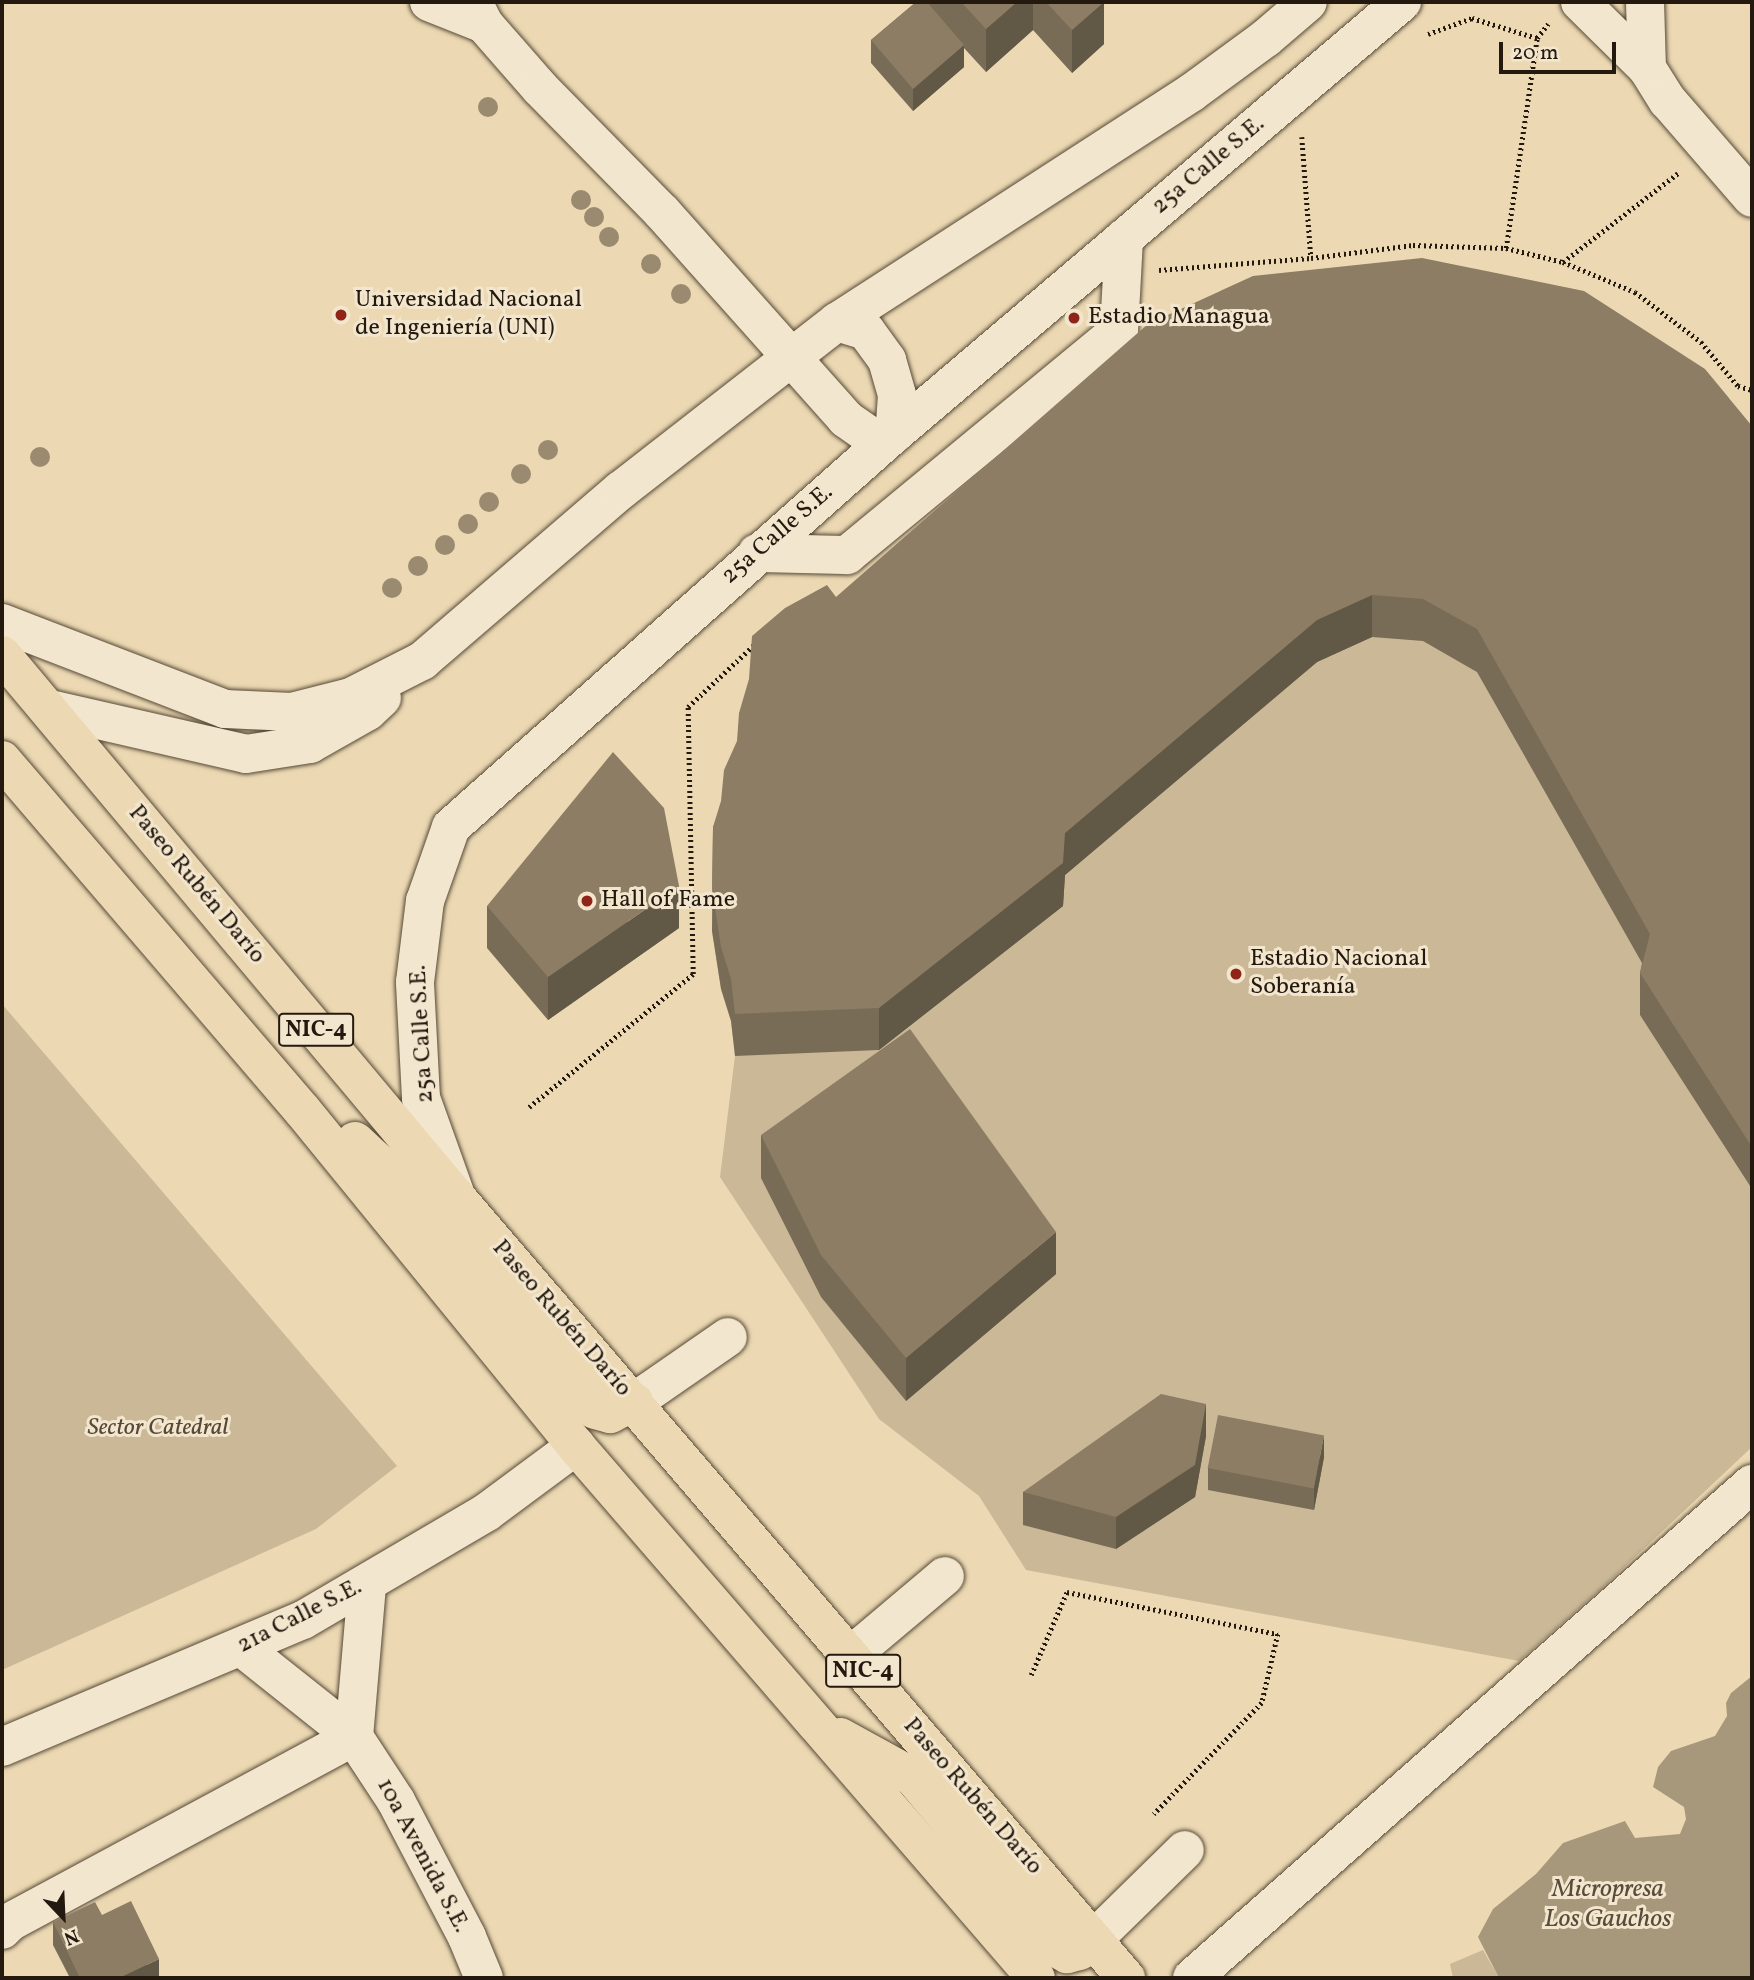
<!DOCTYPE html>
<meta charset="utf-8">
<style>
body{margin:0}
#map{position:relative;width:1754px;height:1980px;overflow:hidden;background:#ecd9b3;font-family:Vollkorn,serif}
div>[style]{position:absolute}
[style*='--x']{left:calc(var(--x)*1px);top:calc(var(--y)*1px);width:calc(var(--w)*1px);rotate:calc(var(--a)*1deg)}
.green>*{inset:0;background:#cab897}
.water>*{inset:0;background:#a8987b}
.path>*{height:4.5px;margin-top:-2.25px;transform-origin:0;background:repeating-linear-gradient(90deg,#24190e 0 2px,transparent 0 5.5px)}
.roads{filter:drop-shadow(0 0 2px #564937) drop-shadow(0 0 2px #564937)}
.minor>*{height:38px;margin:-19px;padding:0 19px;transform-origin:19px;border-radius:19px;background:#f3e6ce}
.highway>*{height:38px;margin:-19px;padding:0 19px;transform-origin:19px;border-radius:19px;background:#ecd9b3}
.trees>*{width:20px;height:20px;margin:-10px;border-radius:50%;background:#9a8a6f}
.wall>*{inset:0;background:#786c56}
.shaded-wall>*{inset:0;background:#625846}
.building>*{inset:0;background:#8c7d64;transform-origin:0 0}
.dots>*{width:19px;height:19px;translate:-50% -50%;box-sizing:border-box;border:4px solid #f3e6ce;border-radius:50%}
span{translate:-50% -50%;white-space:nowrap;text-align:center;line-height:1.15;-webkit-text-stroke:6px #f3e6ce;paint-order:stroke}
.shield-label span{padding:2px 5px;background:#f3e6ce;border:2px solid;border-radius:5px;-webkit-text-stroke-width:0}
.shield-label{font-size:23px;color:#24190e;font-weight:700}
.street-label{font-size:24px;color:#24190e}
.poi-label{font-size:24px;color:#24190e}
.left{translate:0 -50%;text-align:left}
.park-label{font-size:24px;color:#564937;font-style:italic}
.water-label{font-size:26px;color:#594c3a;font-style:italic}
.frame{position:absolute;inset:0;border:4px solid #24190e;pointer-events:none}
.north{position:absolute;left:28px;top:1882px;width:70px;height:70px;-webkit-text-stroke:5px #f3e6ce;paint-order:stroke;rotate:157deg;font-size:19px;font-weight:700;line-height:28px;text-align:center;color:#24190e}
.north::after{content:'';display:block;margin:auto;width:24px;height:32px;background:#24190e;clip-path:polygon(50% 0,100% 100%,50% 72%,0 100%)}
.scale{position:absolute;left:1499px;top:42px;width:117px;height:32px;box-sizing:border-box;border:4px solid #24190e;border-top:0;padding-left:9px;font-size:21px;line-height:24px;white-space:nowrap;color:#24190e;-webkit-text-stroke:5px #f3e6ce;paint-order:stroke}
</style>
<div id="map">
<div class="green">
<div style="clip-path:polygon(1752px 469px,1752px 1447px,1603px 1587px,1519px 1661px,1026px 1570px,979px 1496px,879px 1419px,720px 1177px,735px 1056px,731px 1021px,721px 989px,712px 931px,713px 869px)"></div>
<div style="clip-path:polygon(2px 1004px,397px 1466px,316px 1529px,2px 1670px)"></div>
<div style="clip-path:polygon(1483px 1950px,1499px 1978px,1453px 1978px,1450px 1964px)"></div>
</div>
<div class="water">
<div style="clip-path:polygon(1752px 1676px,1752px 1978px,1499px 1978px,1478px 1937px,1493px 1909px,1536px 1874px,1563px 1843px,1625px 1821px,1635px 1838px,1680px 1834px,1686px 1819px,1684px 1807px,1653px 1787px,1658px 1767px,1671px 1751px,1715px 1736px,1727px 1716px,1726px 1703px,1731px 1693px)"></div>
</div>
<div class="path">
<div style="--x:1428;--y:34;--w:47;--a:-20"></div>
<div style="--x:1472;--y:18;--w:68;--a:17.1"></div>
<div style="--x:1302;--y:137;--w:121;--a:85.7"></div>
<div style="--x:1506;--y:248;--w:212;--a:-81.6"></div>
<div style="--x:1537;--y:38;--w:18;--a:-52"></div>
<div style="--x:1563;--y:262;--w:145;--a:-37.7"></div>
<div style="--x:1159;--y:270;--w:152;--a:-4.5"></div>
<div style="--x:1311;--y:258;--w:103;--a:-7.3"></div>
<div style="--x:1413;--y:245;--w:93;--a:1.8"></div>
<div style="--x:1506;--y:248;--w:59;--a:13.8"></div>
<div style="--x:1563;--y:262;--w:78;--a:22.6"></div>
<div style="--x:1635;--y:292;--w:83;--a:37.1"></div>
<div style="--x:1701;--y:342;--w:57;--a:49.9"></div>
<div style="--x:1738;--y:386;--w:15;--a:16"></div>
<div style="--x:529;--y:1107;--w:211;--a:-39"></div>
<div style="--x:693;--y:974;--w:267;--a:-91.1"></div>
<div style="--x:688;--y:707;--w:91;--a:-43.2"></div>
<div style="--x:1031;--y:1675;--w:90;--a:-66.6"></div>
<div style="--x:1067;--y:1592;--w:215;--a:11.3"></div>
<div style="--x:1278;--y:1634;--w:71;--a:103.1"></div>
<div style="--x:1262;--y:1703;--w:155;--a:134.2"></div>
</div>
<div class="roads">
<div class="minor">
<div style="--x:429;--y:2;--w:59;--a:21.8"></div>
<div style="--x:473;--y:2;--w:25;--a:63"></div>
<div style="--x:484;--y:24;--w:85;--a:48.8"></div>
<div style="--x:540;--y:88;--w:173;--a:45.5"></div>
<div style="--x:661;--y:211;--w:278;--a:48.3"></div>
<div style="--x:846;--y:419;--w:44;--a:34.8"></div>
<div style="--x:1580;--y:2;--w:94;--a:44.6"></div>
<div style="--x:1647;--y:68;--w:39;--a:58"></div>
<div style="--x:1668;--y:101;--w:128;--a:49.1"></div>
<div style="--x:1645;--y:2;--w:66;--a:88.3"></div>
<div style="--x:837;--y:322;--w:30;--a:17"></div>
<div style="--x:866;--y:331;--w:36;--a:54"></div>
<div style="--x:887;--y:360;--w:36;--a:74"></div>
<div style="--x:897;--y:395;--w:39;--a:94"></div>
<div style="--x:757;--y:553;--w:90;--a:1.3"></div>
<div style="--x:847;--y:555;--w:352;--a:-39.5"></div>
<div style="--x:1119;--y:331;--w:93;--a:-86.9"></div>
<div style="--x:2;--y:623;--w:239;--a:21.1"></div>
<div style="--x:225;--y:709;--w:67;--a:2.6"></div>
<div style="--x:292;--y:712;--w:61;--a:-14.3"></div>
<div style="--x:351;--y:697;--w:80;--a:-26.9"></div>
<div style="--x:422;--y:661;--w:262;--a:-40.7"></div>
<div style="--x:621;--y:490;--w:274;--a:-37.9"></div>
<div style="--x:837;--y:322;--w:422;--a:-32.9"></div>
<div style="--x:1191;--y:93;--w:93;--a:-36.3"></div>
<div style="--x:1266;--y:38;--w:55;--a:-40.6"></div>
<div style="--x:50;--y:709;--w:201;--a:12.9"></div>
<div style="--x:246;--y:754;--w:65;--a:-8.9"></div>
<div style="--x:310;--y:744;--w:67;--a:-29.6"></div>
<div style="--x:368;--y:711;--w:19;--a:-43"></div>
<div style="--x:455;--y:1193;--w:101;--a:-109.7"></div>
<div style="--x:421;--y:1098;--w:116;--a:-93"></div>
<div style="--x:415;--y:982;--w:82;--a:-83"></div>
<div style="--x:425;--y:901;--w:78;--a:-70.6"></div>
<div style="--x:451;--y:827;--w:592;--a:-41.58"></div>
<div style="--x:894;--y:434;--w:667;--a:-40.38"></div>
<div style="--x:634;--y:1402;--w:114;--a:-34.7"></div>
<div style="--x:241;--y:1647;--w:144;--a:38.5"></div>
<div style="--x:354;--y:1737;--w:77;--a:56.7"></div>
<div style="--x:396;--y:1801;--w:153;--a:62.4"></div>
<div style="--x:467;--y:1937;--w:44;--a:67.5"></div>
<div style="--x:850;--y:1656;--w:124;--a:-40.1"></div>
<div style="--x:354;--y:1737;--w:154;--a:-85.1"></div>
<div style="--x:2;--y:1747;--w:327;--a:-22.9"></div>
<div style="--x:303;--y:1620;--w:213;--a:-30.4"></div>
<div style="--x:487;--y:1512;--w:111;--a:-36.6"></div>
<div style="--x:2;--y:1930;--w:11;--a:-45"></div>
<div style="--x:10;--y:1922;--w:391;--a:-28.3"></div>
<div style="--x:1094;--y:1939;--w:127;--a:-44.4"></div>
<div style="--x:1192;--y:1978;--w:747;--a:-41.42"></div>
</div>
<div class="highway">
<div style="--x:2;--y:655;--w:708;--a:50.04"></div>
<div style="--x:457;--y:1198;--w:1028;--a:49.38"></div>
<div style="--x:2;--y:760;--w:461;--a:49.4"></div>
<div style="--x:302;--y:1110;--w:434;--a:50.8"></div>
<div style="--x:576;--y:1446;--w:703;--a:49.15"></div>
<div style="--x:355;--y:1141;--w:33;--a:43"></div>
<div style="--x:379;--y:1163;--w:328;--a:48.8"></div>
<div style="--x:595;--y:1410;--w:16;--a:15"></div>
<div style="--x:610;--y:1414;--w:27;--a:-27"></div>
<div style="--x:840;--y:1737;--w:83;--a:28.7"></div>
<div style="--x:913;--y:1777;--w:223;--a:50.1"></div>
<div style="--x:1056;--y:1948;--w:13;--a:29"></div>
<div style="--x:1067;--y:1954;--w:13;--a:-13"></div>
</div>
</div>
<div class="trees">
<div style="left:488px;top:107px"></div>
<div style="left:581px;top:200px"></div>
<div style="left:594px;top:217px"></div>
<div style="left:609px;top:237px"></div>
<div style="left:651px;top:264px"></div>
<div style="left:681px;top:294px"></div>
<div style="left:548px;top:450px"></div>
<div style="left:40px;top:457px"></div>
<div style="left:521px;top:474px"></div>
<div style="left:489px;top:502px"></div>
<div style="left:468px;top:524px"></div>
<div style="left:445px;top:545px"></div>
<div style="left:418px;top:566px"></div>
<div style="left:392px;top:588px"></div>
</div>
<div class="wall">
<div style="clip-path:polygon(916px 2px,1104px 2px,1104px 44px,1072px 73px,1033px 30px,986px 72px,964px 48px,964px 67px,913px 111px,871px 63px,871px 40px)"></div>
<div style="clip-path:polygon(1752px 426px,1752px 1189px,1640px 1015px,1640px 973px,1642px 963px,1477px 672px,1423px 641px,1372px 637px,1317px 662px,1065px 875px,1063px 906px,879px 1050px,735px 1056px,731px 1021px,721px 989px,712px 931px,713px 827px,836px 597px)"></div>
<div style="clip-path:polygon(487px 906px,679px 928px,548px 1020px,487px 948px)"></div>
<div style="clip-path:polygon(761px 1135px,1056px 1274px,906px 1401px,821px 1297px,761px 1178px)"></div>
<div style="clip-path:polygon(1206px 1436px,1195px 1497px,1116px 1549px,1023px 1525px,1023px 1492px)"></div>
<div style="clip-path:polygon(1324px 1457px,1314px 1510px,1208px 1490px,1208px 1468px)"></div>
<div style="clip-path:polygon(102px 1915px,159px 1978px,70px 1978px,53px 1945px,53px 1922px)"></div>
</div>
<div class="shaded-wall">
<div style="clip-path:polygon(1017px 2px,1033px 2px,1033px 30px,986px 72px,986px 29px)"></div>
<div style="clip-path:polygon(1104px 2px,1104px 44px,1072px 73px,1072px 30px)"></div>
<div style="clip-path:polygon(964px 45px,964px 67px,913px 111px,913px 89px)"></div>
<div style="clip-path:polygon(1372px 595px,1372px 637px,1317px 662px,1065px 875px,1063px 906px,879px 1050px,879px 1008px,1065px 833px,1317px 620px)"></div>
<div style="clip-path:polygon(679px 886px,679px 928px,548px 1020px,548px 977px)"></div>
<div style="clip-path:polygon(1056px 1232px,1056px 1274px,906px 1401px,906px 1358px)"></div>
<div style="clip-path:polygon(1206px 1404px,1206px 1436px,1195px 1497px,1116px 1549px,1116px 1517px)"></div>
<div style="clip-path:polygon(1324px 1435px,1324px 1457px,1314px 1510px,1314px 1488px)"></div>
<div style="clip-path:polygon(159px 1959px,159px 1978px,119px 1978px)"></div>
</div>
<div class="building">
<div style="clip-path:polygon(916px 2px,927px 2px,964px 45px,913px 89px,871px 40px)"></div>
<div style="clip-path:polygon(961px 2px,1017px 2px,986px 29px)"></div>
<div style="clip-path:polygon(1046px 2px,1104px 2px,1072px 30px)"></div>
<div style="clip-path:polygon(1422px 258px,1584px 291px,1705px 369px,1752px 426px,1752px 1147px,1640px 973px,1650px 934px,1477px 629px,1423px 599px,1372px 595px,1317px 620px,1065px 833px,1063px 863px,879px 1008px,735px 1014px,731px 979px,721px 947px,712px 888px,713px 827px,721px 801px,724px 770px,737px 741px,739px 713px,749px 679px,752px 636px,785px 608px,827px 585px,836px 597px,1148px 324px,1253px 276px)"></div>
<div style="clip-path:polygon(613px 752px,664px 808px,679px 886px,548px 977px,487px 906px)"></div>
<div style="clip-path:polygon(910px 1029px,1056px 1232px,906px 1358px,821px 1255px,761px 1135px)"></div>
<div style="clip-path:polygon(1161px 1394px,1206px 1404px,1195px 1465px,1116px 1517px,1023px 1492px)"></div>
<div style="left:1218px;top:1415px;width:108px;height:54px;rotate:11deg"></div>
<div style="clip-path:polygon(131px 1901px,159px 1959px,119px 1978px,80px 1978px,53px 1922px,95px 1902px,102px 1915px)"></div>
</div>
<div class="dots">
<div style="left:341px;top:315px;background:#8f2418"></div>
<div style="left:1074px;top:318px;background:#8f2418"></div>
<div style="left:587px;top:901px;background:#8f2418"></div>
<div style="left:1236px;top:974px;background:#8f2418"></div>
</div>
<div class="shield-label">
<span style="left:316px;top:1030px">NIC-4</span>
<span style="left:863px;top:1671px">NIC-4</span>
</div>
<div class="street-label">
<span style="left:1209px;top:166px;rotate:-40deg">25a Calle S.E.</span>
<span style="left:778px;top:535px;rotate:-41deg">25a Calle S.E.</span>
<span style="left:196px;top:885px;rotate:50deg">Paseo Rubén Darío</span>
<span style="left:423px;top:1034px;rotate:-93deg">25a Calle S.E.</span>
<span style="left:561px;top:1319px;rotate:49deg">Paseo Rubén Darío</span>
<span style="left:300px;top:1617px;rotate:-27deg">21a Calle S.E.</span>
<span style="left:972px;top:1797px;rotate:49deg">Paseo Rubén Darío</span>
<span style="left:422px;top:1856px;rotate:62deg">10a Avenida S.E.</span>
</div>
<div class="poi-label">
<span class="left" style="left:355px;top:315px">Universidad Nacional<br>de Ingeniería (UNI)</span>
<span class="left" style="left:1088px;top:318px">Estadio Managua</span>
<span class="left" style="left:601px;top:901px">Hall of Fame</span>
<span class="left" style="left:1250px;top:974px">Estadio Nacional<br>Soberanía</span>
</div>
<div class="park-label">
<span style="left:158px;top:1429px">Sector Catedral</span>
</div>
<div class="water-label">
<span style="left:1608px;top:1905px">Micropresa<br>Los Gauchos</span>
</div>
<div class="frame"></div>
<div class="north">N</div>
<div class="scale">20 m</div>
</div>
